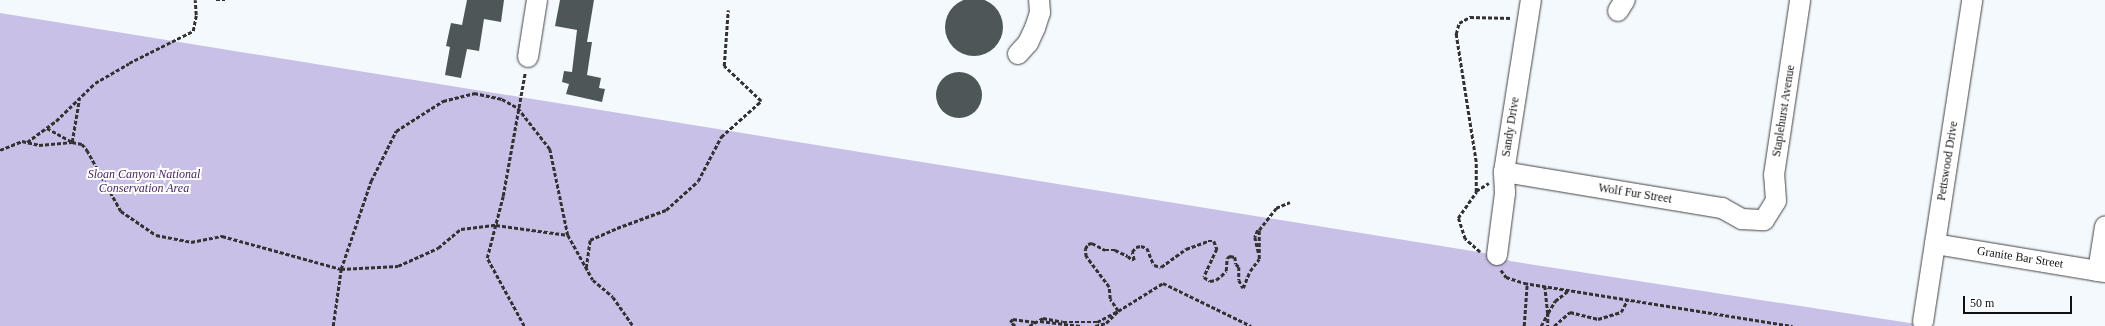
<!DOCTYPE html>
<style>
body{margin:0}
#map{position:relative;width:2105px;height:326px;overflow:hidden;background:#f4f9fe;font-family:"Times New Roman",serif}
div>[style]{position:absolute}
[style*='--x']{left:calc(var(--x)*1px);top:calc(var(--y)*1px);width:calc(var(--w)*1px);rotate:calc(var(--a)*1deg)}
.green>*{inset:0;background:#c9c0e7}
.building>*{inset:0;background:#4d5758}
.round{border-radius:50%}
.path>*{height:2.5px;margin-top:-1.25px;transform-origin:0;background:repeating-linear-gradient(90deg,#323232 0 4px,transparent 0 6px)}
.roads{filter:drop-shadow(0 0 1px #434343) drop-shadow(0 0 1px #434343)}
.minor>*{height:20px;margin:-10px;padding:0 10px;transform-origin:10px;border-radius:10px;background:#fff}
span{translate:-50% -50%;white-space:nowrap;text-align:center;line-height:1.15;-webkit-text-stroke:4px #fff;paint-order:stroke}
.street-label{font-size:12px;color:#101010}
.park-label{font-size:12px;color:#472563;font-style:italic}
.scale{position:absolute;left:1963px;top:296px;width:109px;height:18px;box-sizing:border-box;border:2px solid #101010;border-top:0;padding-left:5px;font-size:12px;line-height:14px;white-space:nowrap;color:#101010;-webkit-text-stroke:3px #fff;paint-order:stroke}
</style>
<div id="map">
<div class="green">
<div style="clip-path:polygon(0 13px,1497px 255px,1510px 261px,1929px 326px,0 326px)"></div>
</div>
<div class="building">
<div class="round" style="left:945px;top:-2px;width:58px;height:58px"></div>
<div style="clip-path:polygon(467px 0,504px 0,501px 22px,484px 19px,479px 51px,467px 49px,461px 78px,445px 75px,450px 47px,446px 46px,451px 23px,462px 25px)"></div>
<div style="clip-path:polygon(560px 0,594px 0,587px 42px,592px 42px,587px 75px,601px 78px,599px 88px,605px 89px,602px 102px,566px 94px,569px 84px,562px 82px,564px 71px,572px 72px,577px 30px,555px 26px)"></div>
<div class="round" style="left:936px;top:72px;width:46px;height:46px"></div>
</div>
<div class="path">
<div style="--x:216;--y:0;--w:9;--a:0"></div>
<div style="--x:47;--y:128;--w:29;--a:29"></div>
<div style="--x:72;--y:142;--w:43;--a:-80.5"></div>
<div style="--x:27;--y:142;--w:36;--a:-36"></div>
<div style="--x:56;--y:121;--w:54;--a:-44.3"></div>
<div style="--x:95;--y:83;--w:39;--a:-30"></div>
<div style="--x:129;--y:63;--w:72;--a:-26.6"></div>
<div style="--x:193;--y:31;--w:16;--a:-79"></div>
<div style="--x:196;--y:15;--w:15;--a:-94"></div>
<div style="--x:0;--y:150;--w:24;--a:-22"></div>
<div style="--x:22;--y:141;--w:17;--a:13"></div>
<div style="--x:39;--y:145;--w:33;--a:-5"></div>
<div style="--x:72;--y:142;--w:10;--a:11"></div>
<div style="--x:82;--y:144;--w:8;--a:50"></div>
<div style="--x:87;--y:150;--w:70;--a:60.9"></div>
<div style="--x:121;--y:211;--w:42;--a:34.4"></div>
<div style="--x:156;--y:235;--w:36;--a:11"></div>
<div style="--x:191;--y:242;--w:32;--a:-11"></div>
<div style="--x:222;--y:236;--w:123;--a:15.5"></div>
<div style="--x:341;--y:269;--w:57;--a:-3"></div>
<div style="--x:398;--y:266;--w:44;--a:-24.2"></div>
<div style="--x:438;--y:248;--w:30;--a:-40"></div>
<div style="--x:461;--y:229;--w:35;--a:-7"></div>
<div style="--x:496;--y:225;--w:73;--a:7.9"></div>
<div style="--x:1476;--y:191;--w:15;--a:-32"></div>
<div style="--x:1258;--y:230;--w:8;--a:113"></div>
<div style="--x:1255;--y:237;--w:17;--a:77"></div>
<div style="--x:1480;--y:252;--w:20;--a:-139"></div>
<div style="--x:1465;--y:239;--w:22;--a:-108"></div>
<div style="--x:1458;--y:218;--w:32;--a:-55"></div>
<div style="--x:1476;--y:192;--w:30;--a:-90"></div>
<div style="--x:1476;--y:162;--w:130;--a:-98.9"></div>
<div style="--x:1456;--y:34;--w:11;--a:-75"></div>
<div style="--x:1459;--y:23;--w:13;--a:-29"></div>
<div style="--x:1470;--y:17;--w:42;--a:1.4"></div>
<div style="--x:586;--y:268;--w:28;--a:-82"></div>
<div style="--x:590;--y:240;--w:30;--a:-24"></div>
<div style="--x:617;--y:228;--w:52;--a:-20.2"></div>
<div style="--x:666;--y:210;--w:43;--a:-42.2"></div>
<div style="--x:698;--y:181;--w:50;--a:-62.4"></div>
<div style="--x:721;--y:137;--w:54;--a:-42"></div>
<div style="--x:761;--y:101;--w:51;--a:-136.6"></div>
<div style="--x:724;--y:66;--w:56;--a:-85.9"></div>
<div style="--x:1501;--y:270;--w:9;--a:54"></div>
<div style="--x:1506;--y:277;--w:19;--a:18"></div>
<div style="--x:1524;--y:283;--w:272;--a:9.1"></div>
<div style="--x:1545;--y:286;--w:27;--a:84"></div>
<div style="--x:1548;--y:313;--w:14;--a:-60"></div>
<div style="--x:1555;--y:301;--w:18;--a:-38"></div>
<div style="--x:1040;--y:321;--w:41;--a:7"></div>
<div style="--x:333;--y:326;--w:58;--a:-82"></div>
<div style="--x:341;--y:269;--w:93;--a:-71.2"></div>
<div style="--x:371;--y:181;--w:56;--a:-63.4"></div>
<div style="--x:396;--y:131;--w:56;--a:-32.6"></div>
<div style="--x:443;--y:101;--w:32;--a:-14"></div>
<div style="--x:474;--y:93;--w:29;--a:12"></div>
<div style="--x:502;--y:99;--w:18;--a:29"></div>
<div style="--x:518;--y:108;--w:52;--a:52"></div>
<div style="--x:550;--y:149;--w:88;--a:78.2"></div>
<div style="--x:568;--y:235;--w:51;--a:60.9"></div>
<div style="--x:593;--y:280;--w:26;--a:40"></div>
<div style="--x:613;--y:297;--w:35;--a:55"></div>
<div style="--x:524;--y:326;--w:77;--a:-118.6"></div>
<div style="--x:487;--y:258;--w:64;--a:-75.5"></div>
<div style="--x:503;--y:196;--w:126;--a:-79.9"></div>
<div style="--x:1015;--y:326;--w:6;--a:-141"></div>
<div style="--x:1010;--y:322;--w:4;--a:-45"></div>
<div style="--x:1013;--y:319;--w:22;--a:8"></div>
<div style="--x:1029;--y:326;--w:16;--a:-30"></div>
<div style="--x:1043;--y:318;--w:20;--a:11"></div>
<div style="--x:1063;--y:322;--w:34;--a:0"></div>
<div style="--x:1097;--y:322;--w:24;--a:-28"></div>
<div style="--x:1118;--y:311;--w:53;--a:-31.9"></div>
<div style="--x:1163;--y:283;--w:98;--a:26"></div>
<div style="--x:1095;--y:326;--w:11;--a:-15"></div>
<div style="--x:1106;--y:323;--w:17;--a:-45"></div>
<div style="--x:1118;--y:311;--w:14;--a:-124"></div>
<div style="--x:1110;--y:299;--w:12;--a:-95"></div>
<div style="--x:1109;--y:287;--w:38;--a:-127"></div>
<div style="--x:1086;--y:257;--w:8;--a:-97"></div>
<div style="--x:1085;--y:249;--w:6;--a:-59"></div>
<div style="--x:1088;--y:244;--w:4;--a:-14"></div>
<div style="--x:1092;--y:243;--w:15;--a:28"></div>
<div style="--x:1105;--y:250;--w:10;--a:0"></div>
<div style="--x:1115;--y:250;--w:14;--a:25"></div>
<div style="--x:1128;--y:256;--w:6;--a:45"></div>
<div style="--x:1132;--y:260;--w:2;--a:0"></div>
<div style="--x:1134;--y:260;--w:8;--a:-104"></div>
<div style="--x:1132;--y:252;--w:6;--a:-51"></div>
<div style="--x:1136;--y:247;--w:5;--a:-11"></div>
<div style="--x:1141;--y:246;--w:6;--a:18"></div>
<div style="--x:1147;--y:248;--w:18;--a:68"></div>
<div style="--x:1154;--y:265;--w:7;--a:16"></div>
<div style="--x:1161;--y:267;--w:31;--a:-36"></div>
<div style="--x:1186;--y:249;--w:23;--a:-20"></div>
<div style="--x:1208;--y:241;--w:6;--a:0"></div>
<div style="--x:1214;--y:241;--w:9;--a:69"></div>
<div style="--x:1217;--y:249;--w:31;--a:115"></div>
<div style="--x:1204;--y:277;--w:7;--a:34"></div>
<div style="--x:1210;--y:281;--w:6;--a:-9"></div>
<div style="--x:1216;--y:280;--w:6;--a:-39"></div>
<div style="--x:1221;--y:276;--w:7;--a:-45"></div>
<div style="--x:1226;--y:271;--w:13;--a:-86"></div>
<div style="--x:1227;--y:258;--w:4;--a:-34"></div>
<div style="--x:1230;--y:256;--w:5;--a:11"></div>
<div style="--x:1235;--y:257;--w:7;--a:82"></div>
<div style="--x:1236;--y:264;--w:4;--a:45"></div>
<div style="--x:1239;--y:267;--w:13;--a:90"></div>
<div style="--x:1239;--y:280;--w:9;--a:63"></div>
<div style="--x:1243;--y:288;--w:18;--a:-68"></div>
<div style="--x:1250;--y:271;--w:15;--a:-53"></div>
<div style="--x:1259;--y:259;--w:29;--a:-90"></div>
<div style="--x:1259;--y:230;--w:28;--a:-52"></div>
<div style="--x:1276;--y:208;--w:15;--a:-23"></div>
<div style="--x:1524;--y:326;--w:43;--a:-86"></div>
<div style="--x:1541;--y:326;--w:15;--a:-62"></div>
<div style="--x:1548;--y:313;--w:13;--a:90"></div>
<div style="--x:1554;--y:326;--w:21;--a:-41"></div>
<div style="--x:1570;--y:312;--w:29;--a:14"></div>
<div style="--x:1598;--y:319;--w:24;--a:-17"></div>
<div style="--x:1621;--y:312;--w:15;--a:-62"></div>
</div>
<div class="roads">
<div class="minor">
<div style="--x:1618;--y:11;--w:13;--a:-58"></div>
<div style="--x:1018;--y:54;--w:15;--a:-48"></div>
<div style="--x:1028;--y:43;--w:17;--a:-65"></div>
<div style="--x:1035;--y:28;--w:16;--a:-72"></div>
<div style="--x:1040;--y:13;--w:13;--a:-94"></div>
<div style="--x:528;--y:57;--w:58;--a:-81"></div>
<div style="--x:1504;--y:172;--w:221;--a:9.4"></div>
<div style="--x:1722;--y:208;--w:23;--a:29"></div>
<div style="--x:1742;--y:219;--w:22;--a:3"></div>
<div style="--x:1764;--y:220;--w:22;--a:-58"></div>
<div style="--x:1776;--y:201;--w:26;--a:-94"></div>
<div style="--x:1774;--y:175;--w:177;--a:-81.5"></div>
<div style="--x:1935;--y:244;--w:172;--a:9.4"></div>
<div style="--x:1497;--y:255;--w:63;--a:-82.6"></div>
<div style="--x:1505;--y:193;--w:21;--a:-93"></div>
<div style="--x:1504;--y:172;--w:174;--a:-81.1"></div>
<div style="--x:2098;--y:271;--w:45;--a:-81"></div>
<div style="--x:1923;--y:322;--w:326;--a:-81.3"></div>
</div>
</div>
<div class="street-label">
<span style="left:1784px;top:111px;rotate:-81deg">Staplehurst Avenue</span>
<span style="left:1511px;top:127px;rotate:-81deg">Sandy Drive</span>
<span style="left:1948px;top:161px;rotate:-81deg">Pettswood Drive</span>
<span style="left:1635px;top:194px;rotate:9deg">Wolf Fur Street</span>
<span style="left:2020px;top:258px;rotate:9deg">Granite Bar Street</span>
</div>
<div class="park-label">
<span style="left:144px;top:182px">Sloan Canyon National<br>Conservation Area</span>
</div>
<div class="scale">50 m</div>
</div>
